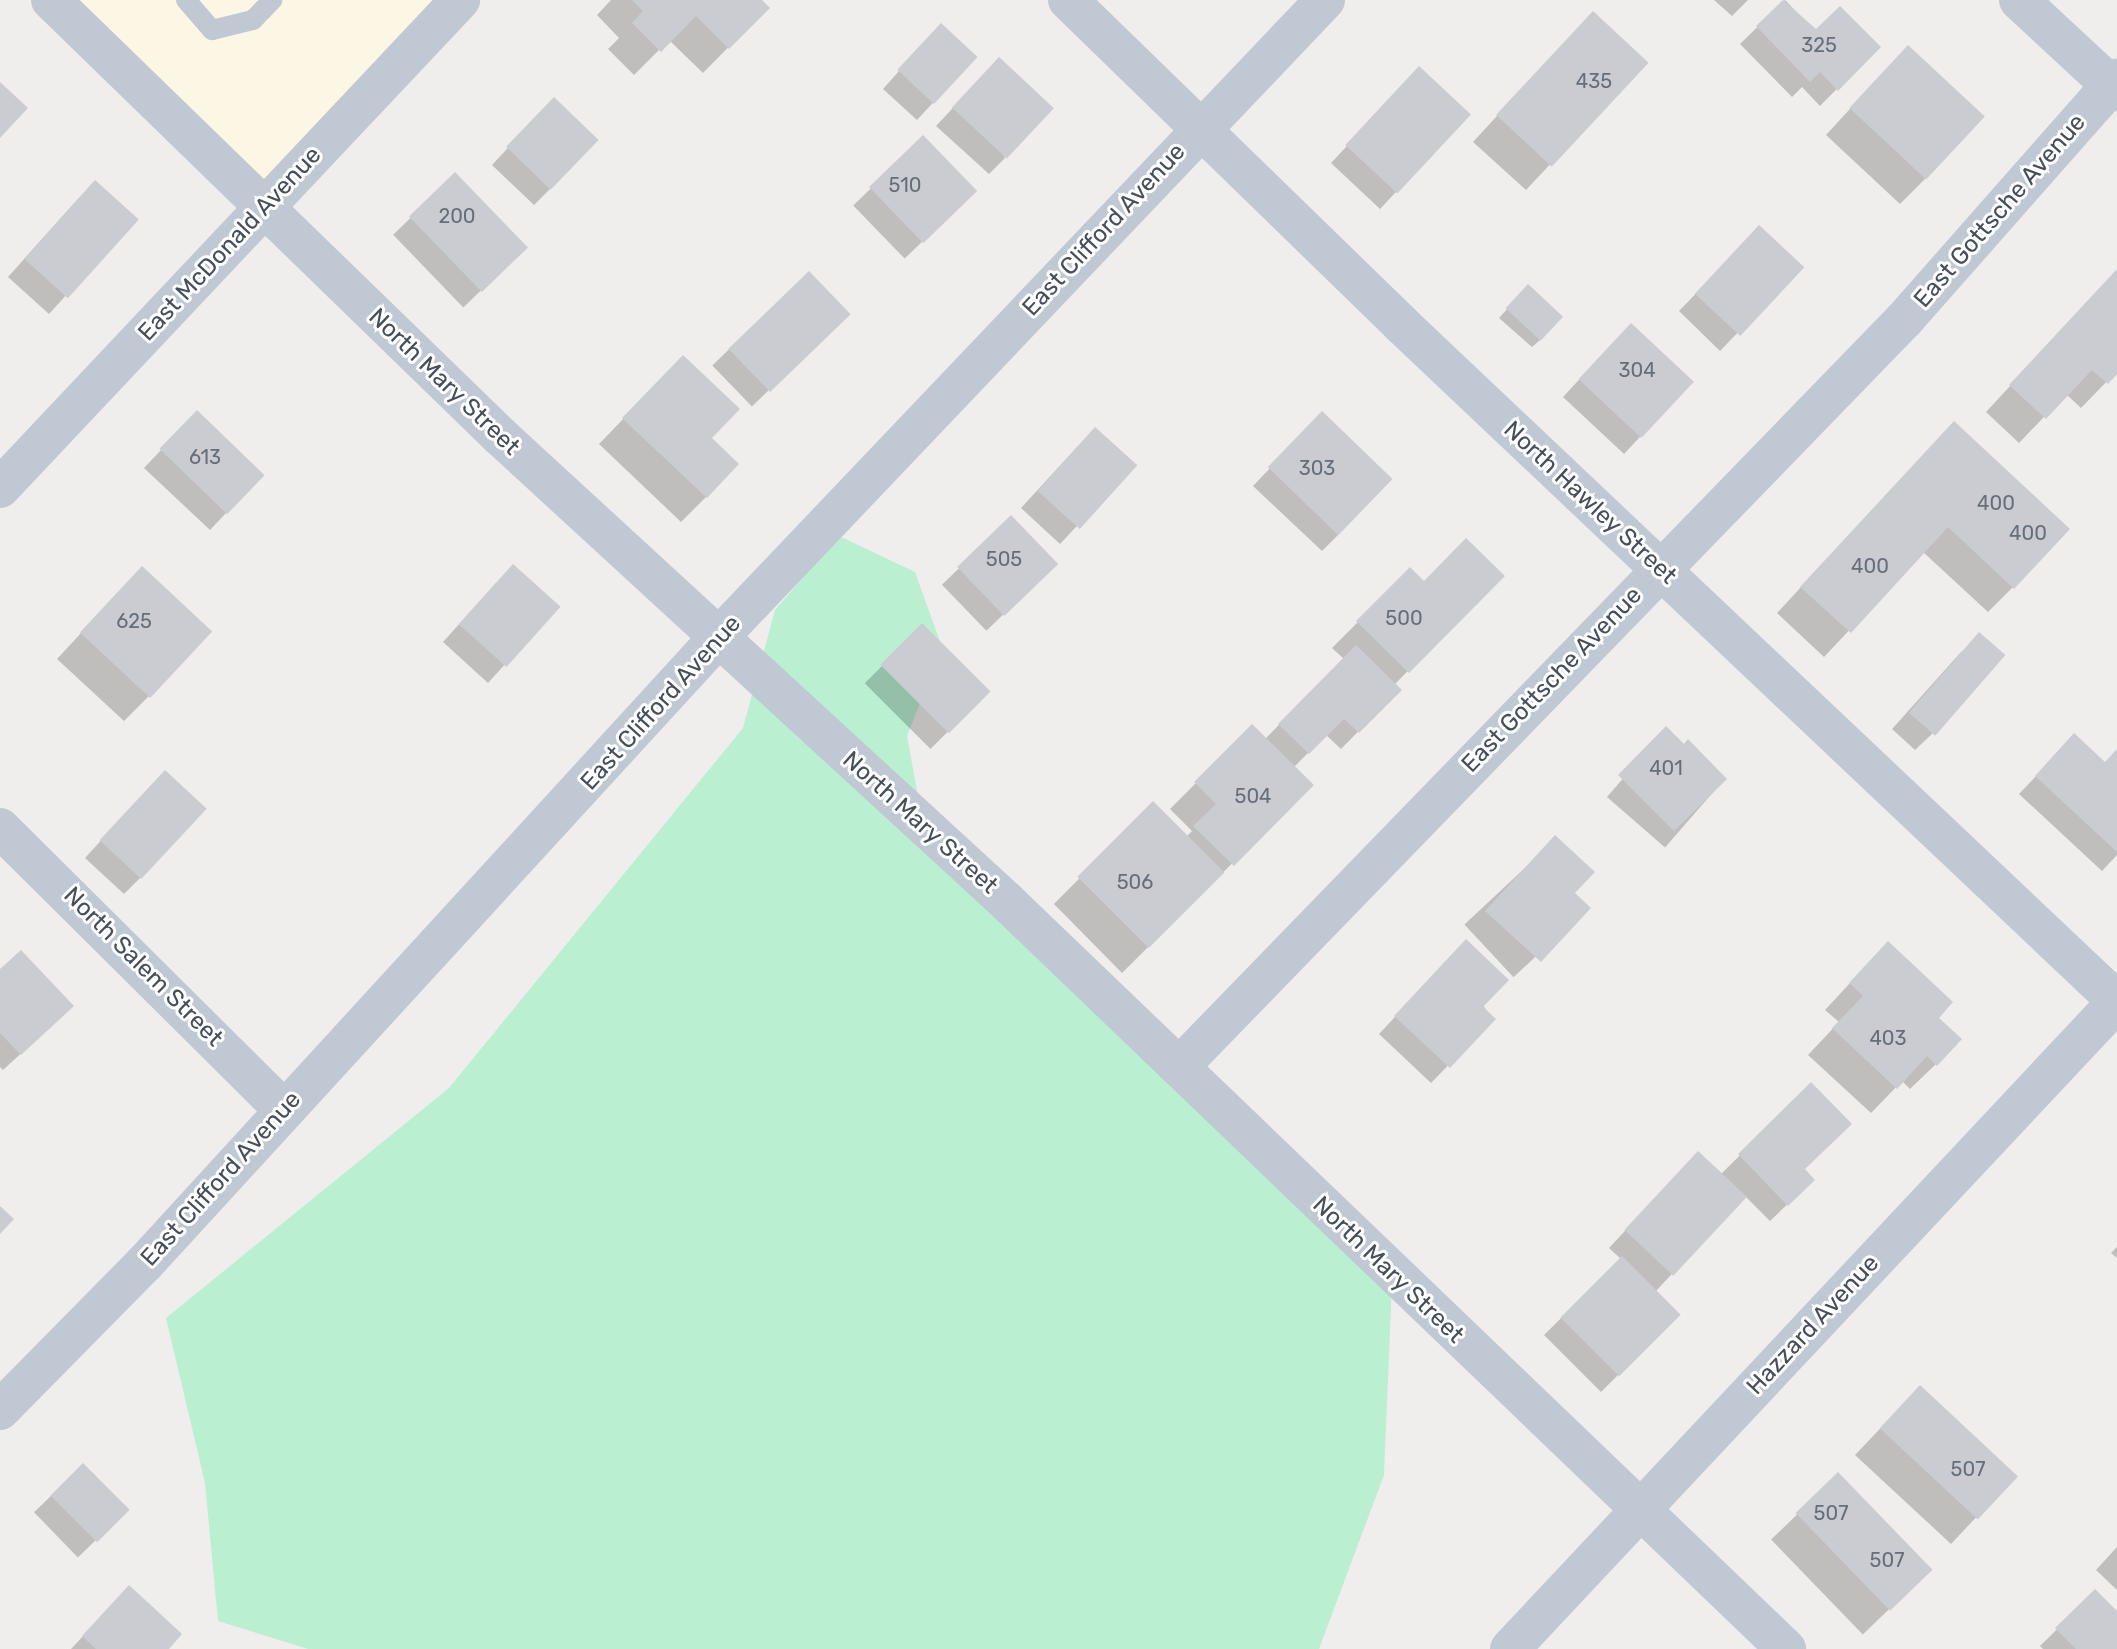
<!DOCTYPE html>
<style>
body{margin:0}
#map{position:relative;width:2117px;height:1649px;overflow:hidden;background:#f0eded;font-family:Rubik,sans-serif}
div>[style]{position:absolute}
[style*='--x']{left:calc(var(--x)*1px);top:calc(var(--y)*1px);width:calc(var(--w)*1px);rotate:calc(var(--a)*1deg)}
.commercial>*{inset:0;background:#fcf7e5}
.green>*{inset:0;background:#baefd2}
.shadow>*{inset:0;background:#0003;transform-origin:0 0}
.building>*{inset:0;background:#caccd2;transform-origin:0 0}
.service>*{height:20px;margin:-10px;padding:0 10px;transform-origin:10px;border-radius:10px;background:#c0c8d3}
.minor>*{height:40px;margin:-20px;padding:0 20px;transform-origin:20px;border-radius:20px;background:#c0c8d3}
span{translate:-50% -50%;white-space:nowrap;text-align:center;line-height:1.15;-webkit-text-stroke:6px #fff;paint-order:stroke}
.number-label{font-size:20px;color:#666e79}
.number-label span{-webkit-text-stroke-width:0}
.street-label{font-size:24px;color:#454f5b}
</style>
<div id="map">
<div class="commercial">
<div style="clip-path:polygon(69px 0,479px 0,283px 215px)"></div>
</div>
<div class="green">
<div style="clip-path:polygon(839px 536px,915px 572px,942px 647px,907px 736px,929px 856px,1392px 1283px,1384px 1475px,1319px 1649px,308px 1649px,218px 1621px,205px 1483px,166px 1318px,449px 1088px,743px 728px,775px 610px)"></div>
</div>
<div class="shadow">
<div style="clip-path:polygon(611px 0,759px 0,767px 8px,703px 73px,669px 40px,634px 75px,608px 49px,619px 38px,597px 15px)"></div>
<div style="clip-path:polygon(1714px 0,1748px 0,1732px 16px)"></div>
<div style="clip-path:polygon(1785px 0,1816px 32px,1878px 47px,1820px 106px,1802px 87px,1792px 97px,1740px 44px)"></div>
<div style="clip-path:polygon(1568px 39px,1645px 63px,1526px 190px,1473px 142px)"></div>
<div style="clip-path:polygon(924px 43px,975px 57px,917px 120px,883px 89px)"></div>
<div style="clip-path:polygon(1883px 73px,1925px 179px,1900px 204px,1826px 135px)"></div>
<div style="clip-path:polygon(982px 77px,1005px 158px,989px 174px,936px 126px)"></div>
<div style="clip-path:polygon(1403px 86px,1468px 115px,1380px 209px,1331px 163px)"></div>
<div style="clip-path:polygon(537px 117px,551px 188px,534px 205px,492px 165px)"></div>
<div style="left:923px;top:138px;width:74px;height:97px;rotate:46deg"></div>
<div style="left:455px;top:175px;width:101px;height:86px;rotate:46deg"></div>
<div style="clip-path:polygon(78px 199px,136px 219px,49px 314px,8px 277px)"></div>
<div style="clip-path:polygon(1743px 245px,1801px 267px,1720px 351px,1679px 311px)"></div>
<div style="clip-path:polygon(2117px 271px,2117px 371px,2081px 408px,2066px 394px,2019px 443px,1986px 412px)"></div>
<div style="left:808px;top:273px;width:57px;height:133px;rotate:46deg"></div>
<div style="clip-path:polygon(1520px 295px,1540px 340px,1532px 347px,1499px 318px)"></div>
<div style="clip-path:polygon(1614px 342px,1691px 382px,1624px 454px,1563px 397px)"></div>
<div style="clip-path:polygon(658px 383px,709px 438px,706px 497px,681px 522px,599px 444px)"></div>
<div style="clip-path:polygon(180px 430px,262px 475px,210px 530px,144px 468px)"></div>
<div style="clip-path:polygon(1305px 431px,1339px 534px,1322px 551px,1253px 486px)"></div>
<div style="clip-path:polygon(1078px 446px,1134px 465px,1060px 544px,1021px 508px)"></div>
<div style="clip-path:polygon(1929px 449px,2013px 587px,1988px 612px,1923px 552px,1824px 657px,1777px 613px)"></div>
<div style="left:1011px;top:518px;width:64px;height:96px;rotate:46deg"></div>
<div style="clip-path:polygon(1410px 570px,1424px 584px,1502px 576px,1394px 685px,1399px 690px,1341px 749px,1326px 735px,1293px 768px,1311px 785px,1122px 973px,1054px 904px,1153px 804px,1186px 837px,1192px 831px,1170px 809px,1252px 727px,1265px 739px,1344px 659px,1332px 648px)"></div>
<div style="clip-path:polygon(496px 583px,557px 607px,488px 683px,443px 642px)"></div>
<div style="clip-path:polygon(117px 594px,149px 696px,124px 721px,57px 659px)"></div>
<div style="left:922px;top:626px;width:93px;height:81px;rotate:45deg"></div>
<div style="clip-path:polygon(1962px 651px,1932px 734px,1915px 750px,1892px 729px)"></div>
<div style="left:1666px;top:729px;width:77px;height:90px;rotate:41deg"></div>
<div style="clip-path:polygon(2117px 751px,2117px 855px,2102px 871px,2019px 794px,2058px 753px,2104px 764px)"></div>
<div style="clip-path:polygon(148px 789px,141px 877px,124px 894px,85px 858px)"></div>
<div style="left:1539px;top:855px;width:72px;height:102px;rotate:47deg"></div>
<div style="clip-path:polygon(1449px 959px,1493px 1019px,1431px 1083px,1379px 1034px)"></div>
<div style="clip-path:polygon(1863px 969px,1936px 1018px,1936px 1064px,1910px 1089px,1902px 1081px,1871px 1113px,1808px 1055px,1839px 1022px,1825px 1010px)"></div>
<div style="clip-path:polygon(0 972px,54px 1023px,3px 1070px,0 1067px)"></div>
<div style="clip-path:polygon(1811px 1085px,1802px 1170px,1813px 1180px,1770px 1221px,1745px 1196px,1655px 1292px,1678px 1315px,1601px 1392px,1544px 1335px,1621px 1259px,1609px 1248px,1681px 1171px,1720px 1175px)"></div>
<div style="clip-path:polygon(2117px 1247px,2117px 1258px,2111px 1253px)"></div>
<div style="clip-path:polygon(1895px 1413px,2015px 1476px,1951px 1544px,1855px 1455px)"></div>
<div style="left:83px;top:1465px;width:63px;height:68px;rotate:46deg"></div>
<div style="left:1838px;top:1475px;width:132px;height:93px;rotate:46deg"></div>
<div style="clip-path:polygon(2117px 1547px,2117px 1590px,2096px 1570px)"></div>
<div style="clip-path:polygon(2095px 1592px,2117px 1614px,2117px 1649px,2043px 1649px,2040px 1646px)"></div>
<div style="clip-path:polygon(113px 1604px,166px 1649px,71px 1649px)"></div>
</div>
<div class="building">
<div style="clip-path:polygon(632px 0,762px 0,770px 8px,729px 49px,696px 16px,661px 52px,632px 23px,643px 11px)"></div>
<div style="clip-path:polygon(1783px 0,1816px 29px,1840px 6px,1881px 47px,1838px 91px,1820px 72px,1810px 82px,1756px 26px)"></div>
<div style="left:1593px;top:11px;width:76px;height:142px;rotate:43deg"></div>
<div style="left:941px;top:23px;width:50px;height:64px;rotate:43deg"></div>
<div style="left:1908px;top:45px;width:105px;height:86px;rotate:43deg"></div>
<div style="left:999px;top:57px;width:75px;height:69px;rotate:43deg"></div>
<div style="left:1419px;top:66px;width:71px;height:108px;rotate:43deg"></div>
<div style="clip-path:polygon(0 82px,28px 108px,0 138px)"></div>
<div style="left:554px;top:97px;width:62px;height:69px;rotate:44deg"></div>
<div style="left:923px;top:135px;width:78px;height:75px;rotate:46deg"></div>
<div style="left:455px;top:172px;width:105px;height:64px;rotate:46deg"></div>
<div style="left:95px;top:180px;width:59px;height:106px;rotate:42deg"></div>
<div style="left:1759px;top:225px;width:62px;height:94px;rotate:43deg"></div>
<div style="clip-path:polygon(2117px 269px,2117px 374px,2108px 384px,2092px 370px,2046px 419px,2009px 385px)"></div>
<div style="left:809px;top:271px;width:60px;height:112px;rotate:46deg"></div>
<div style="left:1528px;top:284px;width:48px;height:33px;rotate:43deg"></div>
<div style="left:1631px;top:323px;width:86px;height:77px;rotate:43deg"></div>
<div style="clip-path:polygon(683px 355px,740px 409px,712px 438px,739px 464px,707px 498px,622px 418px)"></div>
<div style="left:197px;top:410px;width:94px;height:54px;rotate:44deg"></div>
<div style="left:1322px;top:411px;width:98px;height:78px;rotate:44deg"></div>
<div style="clip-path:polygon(1954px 421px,2070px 529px,2014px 589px,1948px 527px,1851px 633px,1800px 587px)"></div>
<div style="left:1095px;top:427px;width:57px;height:86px;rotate:42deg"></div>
<div style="left:1011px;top:515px;width:68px;height:75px;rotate:46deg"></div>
<div style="clip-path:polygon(1466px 538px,1505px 576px,1409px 673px,1356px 621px,1410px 567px,1424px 581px)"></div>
<div style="left:513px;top:564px;width:64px;height:81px;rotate:42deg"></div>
<div style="left:142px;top:566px;width:96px;height:91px;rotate:43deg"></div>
<div style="left:922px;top:623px;width:97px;height:59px;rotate:45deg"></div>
<div style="left:1979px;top:632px;width:35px;height:107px;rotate:41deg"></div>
<div style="clip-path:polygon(1356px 645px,1402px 690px,1359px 733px,1344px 719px,1309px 754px,1278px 724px)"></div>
<div style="clip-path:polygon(1252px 724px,1314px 785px,1234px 866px,1193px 826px,1216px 804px,1194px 782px)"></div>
<div style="clip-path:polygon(1666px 726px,1684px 744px,1688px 739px,1727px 779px,1674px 831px,1618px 775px)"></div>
<div style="clip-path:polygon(2074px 733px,2105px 762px,2117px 749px,2117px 852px,2035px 776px)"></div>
<div style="left:165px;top:770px;width:57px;height:96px;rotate:43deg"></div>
<div style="left:1153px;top:801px;width:101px;height:107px;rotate:45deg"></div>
<div style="clip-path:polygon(1555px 835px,1595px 872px,1575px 893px,1591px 908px,1541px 962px,1485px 911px)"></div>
<div style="clip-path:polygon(1466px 939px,1509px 980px,1483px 1007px,1496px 1019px,1450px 1068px,1394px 1016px)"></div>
<div style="clip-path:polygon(1888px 941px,1953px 1002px,1939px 1018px,1962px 1039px,1937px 1066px,1927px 1056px,1897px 1089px,1832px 1028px,1863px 996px,1849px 983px)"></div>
<div style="clip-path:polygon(21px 950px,74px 1006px,21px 1055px,0 1033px,0 969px)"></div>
<div style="clip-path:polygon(1811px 1082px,1852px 1124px,1805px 1169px,1815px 1180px,1788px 1206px,1738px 1154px)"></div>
<div style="left:1698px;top:1151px;width:67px;height:108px;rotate:43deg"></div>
<div style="clip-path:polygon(0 1206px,14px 1219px,0 1234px)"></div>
<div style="left:1622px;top:1256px;width:83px;height:87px;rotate:45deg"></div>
<div style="left:1920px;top:1385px;width:134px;height:59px;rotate:43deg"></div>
<div style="left:83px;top:1463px;width:66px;height:46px;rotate:45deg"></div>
<div style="left:1838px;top:1472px;width:136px;height:59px;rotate:46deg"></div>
<div style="clip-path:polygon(129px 1585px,182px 1634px,169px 1649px,96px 1649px,82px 1636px)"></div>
<div style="clip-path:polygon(2095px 1589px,2117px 1611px,2117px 1649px,2076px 1649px,2055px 1628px)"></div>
</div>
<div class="service">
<div style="--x:186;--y:0;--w:40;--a:49"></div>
<div style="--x:212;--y:30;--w:42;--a:-13.7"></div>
<div style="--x:253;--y:20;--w:28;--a:-46"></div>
</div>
<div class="minor">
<div style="--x:51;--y:0;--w:626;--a:44.16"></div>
<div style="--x:500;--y:436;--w:687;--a:42.58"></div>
<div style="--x:1006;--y:901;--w:1081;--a:43.8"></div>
<div style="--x:1068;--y:0;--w:465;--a:44.2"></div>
<div style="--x:1401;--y:324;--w:985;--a:43.4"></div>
<div style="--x:2019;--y:0;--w:134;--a:42.9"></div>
<div style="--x:0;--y:488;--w:671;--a:-46.69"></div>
<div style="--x:0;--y:828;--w:399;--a:44.8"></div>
<div style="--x:1179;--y:1067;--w:1041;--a:-45.86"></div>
<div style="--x:1904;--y:320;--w:322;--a:-48.6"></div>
<div style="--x:0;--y:1410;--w:206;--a:-45.4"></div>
<div style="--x:145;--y:1263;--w:846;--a:-47.49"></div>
<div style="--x:717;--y:639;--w:882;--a:-46.42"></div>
<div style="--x:1510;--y:1649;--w:887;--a:-46.83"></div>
</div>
<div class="number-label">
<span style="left:1819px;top:45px">325</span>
<span style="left:1594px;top:81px">435</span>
<span style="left:905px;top:185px">510</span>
<span style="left:457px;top:216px">200</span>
<span style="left:1637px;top:370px">304</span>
<span style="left:205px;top:457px">613</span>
<span style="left:1317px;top:468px">303</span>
<span style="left:1996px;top:503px">400</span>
<span style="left:2028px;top:533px">400</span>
<span style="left:1004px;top:559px">505</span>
<span style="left:1870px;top:566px">400</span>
<span style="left:1404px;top:618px">500</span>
<span style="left:134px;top:621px">625</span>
<span style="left:1666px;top:768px">401</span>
<span style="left:1253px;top:796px">504</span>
<span style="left:1135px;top:882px">506</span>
<span style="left:1888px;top:1038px">403</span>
<span style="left:1968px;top:1469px">507</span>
<span style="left:1831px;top:1513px">507</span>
<span style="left:1887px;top:1560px">507</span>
</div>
<div class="street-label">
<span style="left:2000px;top:211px;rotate:-49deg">East Gottsche Avenue</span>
<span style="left:1104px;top:230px;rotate:-47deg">East Clifford Avenue</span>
<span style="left:230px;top:244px;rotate:-47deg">East McDonald Avenue</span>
<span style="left:444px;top:382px;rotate:44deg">North Mary Street</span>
<span style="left:1590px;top:503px;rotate:43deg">North Hawley Street</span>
<span style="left:1552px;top:680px;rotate:-46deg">East Gottsche Avenue</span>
<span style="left:661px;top:703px;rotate:-48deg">East Clifford Avenue</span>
<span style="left:920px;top:823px;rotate:42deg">North Mary Street</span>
<span style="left:143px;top:967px;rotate:45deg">North Salem Street</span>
<span style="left:221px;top:1179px;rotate:-48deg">East Clifford Avenue</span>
<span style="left:1388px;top:1270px;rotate:44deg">North Mary Street</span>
<span style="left:1813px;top:1325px;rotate:-47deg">Hazzard Avenue</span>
</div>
</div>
